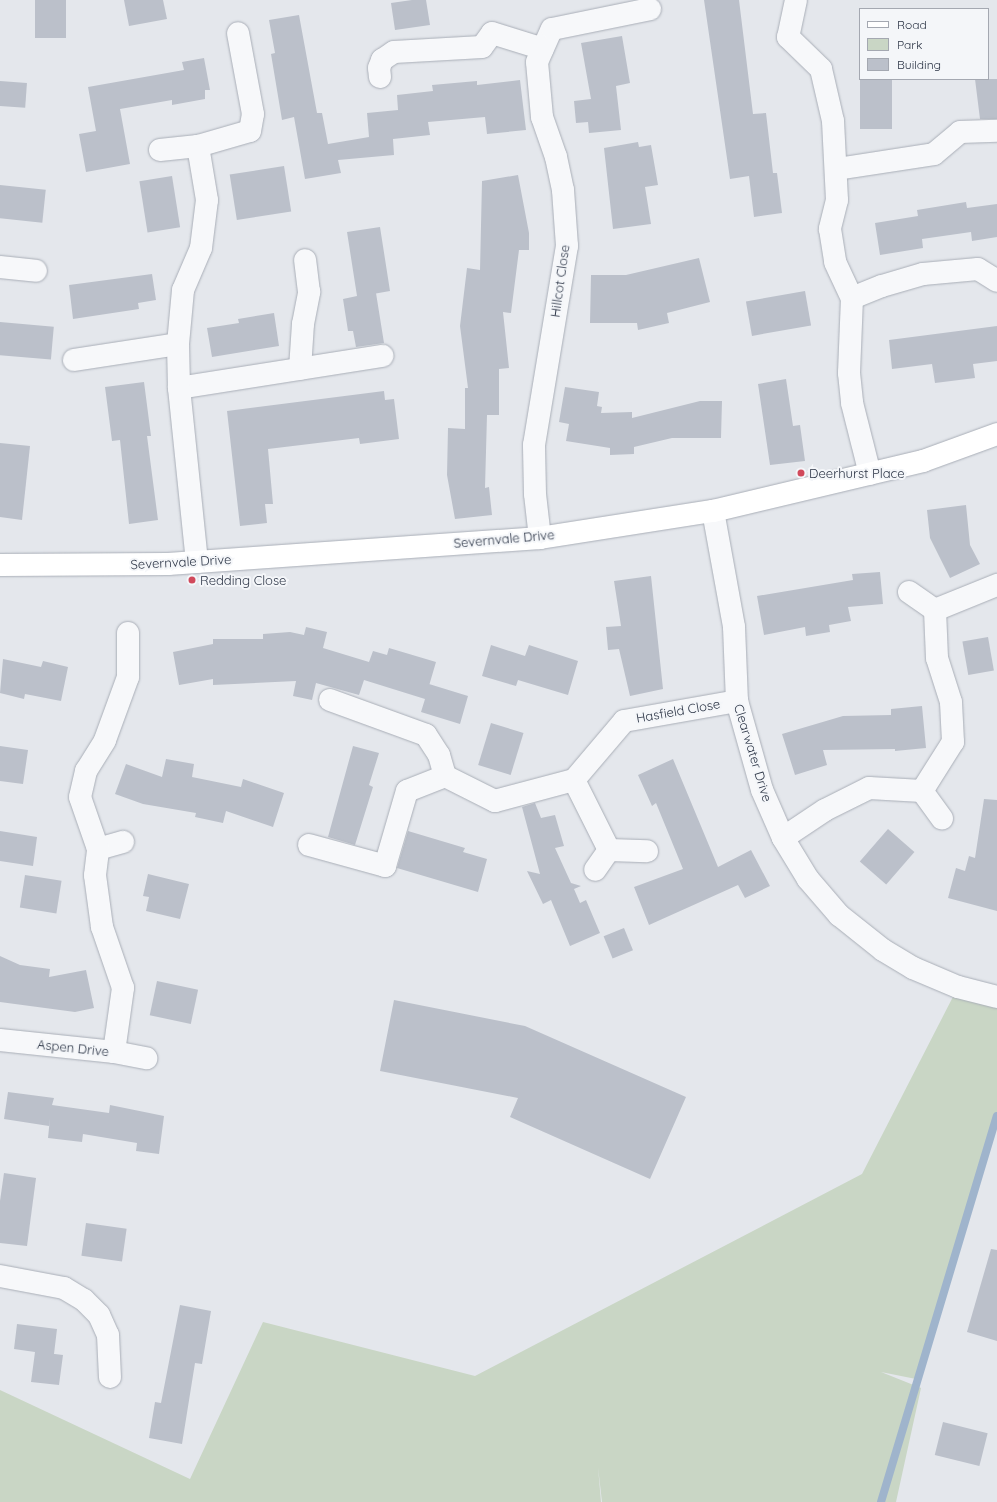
<!DOCTYPE html>
<style>
body{margin:0}
#map{position:relative;width:997px;height:1502px;overflow:hidden;background:#e4e7ec;font-family:Quicksand,sans-serif}
div>[style]{position:absolute}
[style*='--x']{left:calc(var(--x)*1px);top:calc(var(--y)*1px);width:calc(var(--w)*1px);rotate:calc(var(--a)*1deg)}
.green>*{inset:0;background:#c9d6c5}
.stream>*{height:8px;margin:-4px;padding:0 4px;transform-origin:4px;border-radius:4px;background:#9fb4cc}
.building>*{inset:0;background:#bbc0ca;transform-origin:0 0}
.roads{filter:drop-shadow(0 0 1px #a9aeb7) drop-shadow(0 0 1px #a9aeb7)}
.street>*{height:22px;margin:-11px;padding:0 11px;transform-origin:11px;border-radius:11px;background:#f7f8fa}
.secondary>*{height:22px;margin:-11px;padding:0 11px;transform-origin:11px;border-radius:11px;background:#fff}
.dots>*{width:11px;height:11px;translate:-50% -50%;box-sizing:border-box;border:2px solid #f4f6f9;border-radius:50%}
span{translate:-50% -50%;white-space:nowrap;text-align:center;line-height:1.15;-webkit-text-stroke:4px #f4f6f9;paint-order:stroke}
.street-label{font-size:13px;color:#2b3445}
.poi-label{font-size:13px;color:#2b3445}
.left{translate:0 -50%;text-align:left}
.legend{position:absolute;left:859px;top:8px;width:130px;height:72px;box-sizing:border-box;background:#f4f6f9;border:1px solid #a4a8b1;margin:0;padding:5px 7px;list-style:none;font-size:12px;color:#2b3445}
.legend li{display:flex;align-items:center;gap:8px;height:20px}
.legend b{width:20px;border:1px solid #a4a8b1}
</style>
<div id="map">
<div class="green">
<div style="clip-path:polygon(958px 987px,997px 993px,997px 1119px,916px 1379px,881px 1372px,921px 1388px,896px 1502px,602px 1502px,598px 1467px,601px 1502px,0 1502px,0 1390px,190px 1479px,263px 1322px,475px 1376px,862px 1174px)"></div>
</div>
<div class="stream">
<div style="--x:881;--y:1502;--w:403;--a:-73.3"></div>
</div>
<div class="building">
<div style="left:35px;top:0;width:31px;height:38px"></div>
<div style="clip-path:polygon(124px 0,163px 0,167px 19px,129px 26px)"></div>
<div style="clip-path:polygon(412px 0,426px 0,430px 25px,395px 30px,391px 3px)"></div>
<div style="clip-path:polygon(704px 0,739px 0,753px 114px,766px 113px,773px 173px,777px 173px,782px 213px,754px 217px,749px 176px,730px 179px)"></div>
<div style="clip-path:polygon(299px 15px,317px 113px,322px 113px,328px 144px,369px 137px,367px 113px,398px 110px,397px 95px,433px 91px,432px 85px,477px 81px,477px 85px,520px 80px,526px 130px,487px 134px,485px 117px,428px 122px,430px 135px,393px 139px,394px 155px,338px 160px,341px 173px,305px 179px,294px 117px,282px 120px,271px 54px,275px 53px,269px 20px)"></div>
<div style="clip-path:polygon(622px 36px,630px 83px,616px 86px,621px 130px,589px 133px,588px 122px,576px 123px,574px 101px,591px 99px,581px 43px)"></div>
<div style="clip-path:polygon(204px 58px,210px 90px,205px 90px,205px 99px,172px 105px,172px 100px,120px 109px,130px 164px,86px 172px,79px 134px,96px 131px,88px 87px,184px 70px,182px 62px)"></div>
<div style="left:860px;top:79px;width:32px;height:50px"></div>
<div style="clip-path:polygon(975px 79px,997px 79px,997px 119px,980px 119px)"></div>
<div style="left:0;top:81px;width:27px;height:25px;rotate:4deg"></div>
<div style="clip-path:polygon(638px 142px,639px 147px,651px 145px,658px 185px,645px 187px,651px 224px,613px 229px,604px 148px)"></div>
<div style="left:284px;top:166px;width:46px;height:55px;rotate:81deg"></div>
<div style="clip-path:polygon(518px 175px,529px 233px,529px 250px,519px 250px,511px 313px,503px 312px,509px 368px,499px 369px,499px 415px,487px 415px,485px 488px,489px 487px,492px 515px,455px 519px,447px 475px,448px 428px,465px 429px,465px 388px,468px 388px,460px 326px,467px 268px,480px 270px,482px 181px)"></div>
<div style="left:172px;top:176px;width:52px;height:33px;rotate:81deg"></div>
<div style="left:0;top:185px;width:46px;height:33px;rotate:6deg"></div>
<div style="clip-path:polygon(966px 202px,967px 208px,997px 204px,997px 237px,972px 241px,971px 232px,922px 239px,923px 248px,880px 255px,875px 223px,918px 216px,917px 210px)"></div>
<div style="clip-path:polygon(380px 227px,390px 291px,373px 294px,376px 293px,384px 343px,356px 347px,353px 331px,348px 331px,343px 299px,357px 296px,347px 232px)"></div>
<div style="clip-path:polygon(699px 258px,710px 302px,667px 313px,669px 323px,638px 330px,637px 323px,590px 323px,591px 275px,626px 275px)"></div>
<div style="clip-path:polygon(152px 274px,156px 300px,138px 303px,139px 309px,73px 319px,69px 285px)"></div>
<div style="left:805px;top:291px;width:35px;height:60px;rotate:80deg"></div>
<div style="clip-path:polygon(274px 313px,279px 346px,212px 357px,207px 328px,239px 323px,238px 319px)"></div>
<div style="left:0;top:322px;width:54px;height:33px;rotate:5deg"></div>
<div style="clip-path:polygon(997px 326px,997px 361px,973px 364px,975px 378px,935px 383px,932px 364px,892px 369px,889px 340px)"></div>
<div style="clip-path:polygon(786px 379px,793px 426px,800px 425px,805px 461px,770px 465px,758px 384px)"></div>
<div style="clip-path:polygon(144px 382px,151px 436px,147px 436px,158px 520px,129px 524px,120px 440px,112px 441px,105px 387px)"></div>
<div style="clip-path:polygon(565px 387px,599px 392px,597px 406px,602px 407px,601px 413px,632px 412px,632px 418px,700px 401px,722px 401px,721px 438px,672px 438px,634px 447px,634px 454px,610px 455px,610px 448px,566px 441px,569px 424px,559px 422px)"></div>
<div style="clip-path:polygon(384px 391px,385px 400px,394px 399px,399px 439px,360px 444px,359px 438px,268px 449px,273px 504px,265px 504px,267px 523px,240px 526px,227px 411px)"></div>
<div style="clip-path:polygon(0 443px,30px 446px,22px 520px,0 517px)"></div>
<div style="clip-path:polygon(966px 505px,970px 545px,980px 564px,950px 578px,930px 538px,927px 510px)"></div>
<div style="clip-path:polygon(880px 572px,883px 604px,848px 607px,851px 621px,829px 625px,830px 632px,806px 636px,805px 627px,764px 635px,757px 596px,853px 580px,852px 574px)"></div>
<div style="clip-path:polygon(651px 576px,663px 689px,630px 696px,619px 649px,608px 650px,606px 627px,621px 626px,614px 581px)"></div>
<div style="clip-path:polygon(306px 627px,327px 632px,323px 648px,369px 662px,373px 651px,387px 655px,389px 648px,436px 662px,426px 696px,429px 684px,468px 696px,460px 724px,421px 712px,425px 699px,364px 680px,359px 695px,316px 683px,312px 700px,293px 696px,296px 681px,213px 685px,213px 679px,179px 685px,173px 652px,213px 644px,213px 639px,263px 639px,263px 634px,290px 632px,304px 635px)"></div>
<div style="left:988px;top:637px;width:34px;height:26px;rotate:80deg"></div>
<div style="clip-path:polygon(491px 645px,525px 656px,529px 645px,578px 661px,568px 695px,518px 680px,516px 686px,482px 676px)"></div>
<div style="clip-path:polygon(3px 659px,41px 667px,43px 661px,68px 667px,61px 701px,25px 694px,24px 699px,0 693px)"></div>
<div style="clip-path:polygon(922px 706px,926px 748px,895px 751px,895px 749px,823px 750px,827px 765px,795px 775px,782px 734px,843px 716px,891px 715px,891px 709px)"></div>
<div style="left:491px;top:723px;width:34px;height:44px;rotate:17deg"></div>
<div style="clip-path:polygon(0 746px,28px 750px,23px 784px,0 781px)"></div>
<div style="clip-path:polygon(353px 746px,379px 753px,369px 785px,373px 787px,355px 845px,328px 837px)"></div>
<div style="clip-path:polygon(166px 759px,194px 764px,192px 777px,241px 787px,243px 779px,284px 793px,273px 827px,226px 811px,223px 823px,195px 817px,196px 813px,143px 804px,115px 794px,126px 764px,162px 777px)"></div>
<div style="clip-path:polygon(673px 759px,718px 867px,751px 850px,770px 886px,745px 898px,738px 885px,649px 925px,634px 887px,683px 869px,656px 803px,652px 806px,638px 775px)"></div>
<div style="clip-path:polygon(984px 799px,997px 800px,997px 911px,948px 898px,956px 868px,965px 871px,969px 856px,975px 858px)"></div>
<div style="clip-path:polygon(535px 803px,541px 818px,555px 815px,564px 846px,555px 848px,571px 883px,581px 886px,574px 889px,580px 903px,586px 900px,600px 933px,570px 946px,551px 900px,543px 904px,527px 871px,540px 874px,522px 807px)"></div>
<div style="left:888px;top:829px;width:35px;height:43px;rotate:41deg"></div>
<div style="clip-path:polygon(0 831px,37px 837px,33px 866px,0 861px)"></div>
<div style="clip-path:polygon(408px 831px,465px 848px,463px 852px,487px 859px,478px 892px,397px 868px)"></div>
<div style="clip-path:polygon(148px 874px,189px 884px,180px 919px,146px 911px,149px 897px,143px 896px)"></div>
<div style="left:25px;top:875px;width:37px;height:33px;rotate:9deg"></div>
<div style="left:624px;top:928px;width:24px;height:22px;rotate:68deg"></div>
<div style="clip-path:polygon(0 956px,20px 965px,50px 969px,49px 977px,86px 970px,94px 1008px,75px 1012px,0 1002px)"></div>
<div style="left:157px;top:981px;width:42px;height:35px;rotate:12deg"></div>
<div style="clip-path:polygon(394px 1000px,525px 1026px,686px 1097px,650px 1179px,510px 1117px,518px 1098px,380px 1071px)"></div>
<div style="clip-path:polygon(8px 1092px,54px 1098px,52px 1105px,109px 1113px,110px 1105px,164px 1116px,159px 1154px,136px 1151px,137px 1143px,83px 1134px,82px 1142px,48px 1138px,50px 1118px,49px 1126px,4px 1119px)"></div>
<div style="clip-path:polygon(4px 1173px,36px 1178px,27px 1246px,0 1243px,0 1201px)"></div>
<div style="left:86px;top:1223px;width:41px;height:33px;rotate:8deg"></div>
<div style="clip-path:polygon(991px 1249px,997px 1250px,997px 1341px,967px 1332px)"></div>
<div style="clip-path:polygon(180px 1305px,211px 1311px,202px 1364px,195px 1363px,182px 1444px,149px 1438px,155px 1402px,161px 1403px)"></div>
<div style="clip-path:polygon(17px 1324px,57px 1329px,54px 1354px,47px 1353px,63px 1355px,59px 1385px,31px 1382px,35px 1352px,14px 1349px)"></div>
<div style="left:943px;top:1422px;width:46px;height:34px;rotate:14deg"></div>
</div>
<div class="roads">
<div class="street">
<div style="--x:796;--y:0;--w:38;--a:102"></div>
<div style="--x:788;--y:37;--w:46;--a:44.1"></div>
<div style="--x:821;--y:69;--w:53;--a:77"></div>
<div style="--x:833;--y:121;--w:79;--a:87.1"></div>
<div style="--x:837;--y:200;--w:30;--a:104"></div>
<div style="--x:830;--y:229;--w:33;--a:81"></div>
<div style="--x:835;--y:262;--w:40;--a:65"></div>
<div style="--x:852;--y:298;--w:75;--a:92.3"></div>
<div style="--x:849;--y:373;--w:30;--a:84"></div>
<div style="--x:852;--y:403;--w:73;--a:75.8"></div>
<div style="--x:380;--y:77;--w:9;--a:-96"></div>
<div style="--x:379;--y:68;--w:9;--a:-69"></div>
<div style="--x:382;--y:60;--w:14;--a:-34"></div>
<div style="--x:394;--y:52;--w:88;--a:-3.3"></div>
<div style="--x:482;--y:47;--w:17;--a:-54"></div>
<div style="--x:492;--y:33;--w:53;--a:17.4"></div>
<div style="--x:160;--y:150;--w:38;--a:-6"></div>
<div style="--x:198;--y:146;--w:54;--a:-16.1"></div>
<div style="--x:250;--y:131;--w:17;--a:-80"></div>
<div style="--x:253;--y:114;--w:82;--a:-100.5"></div>
<div style="--x:837;--y:169;--w:98;--a:-8.8"></div>
<div style="--x:934;--y:154;--w:34;--a:-40"></div>
<div style="--x:960;--y:132;--w:37;--a:-2"></div>
<div style="--x:0;--y:267;--w:36;--a:6"></div>
<div style="--x:852;--y:298;--w:32;--a:-22"></div>
<div style="--x:882;--y:286;--w:43;--a:-16.3"></div>
<div style="--x:923;--y:274;--w:55;--a:-5.2"></div>
<div style="--x:978;--y:269;--w:22;--a:32"></div>
<div style="--x:74;--y:360;--w:105;--a:-8.7"></div>
<div style="--x:300;--y:369;--w:45;--a:-86.2"></div>
<div style="--x:303;--y:324;--w:33;--a:-79"></div>
<div style="--x:309;--y:292;--w:32;--a:-97"></div>
<div style="--x:179;--y:388;--w:206;--a:-9"></div>
<div style="--x:713;--y:511;--w:118;--a:79.7"></div>
<div style="--x:734;--y:627;--w:74;--a:87.7"></div>
<div style="--x:737;--y:701;--w:92;--a:74.3"></div>
<div style="--x:762;--y:790;--w:52;--a:66.4"></div>
<div style="--x:783;--y:838;--w:48;--a:58.6"></div>
<div style="--x:808;--y:879;--w:48;--a:49.3"></div>
<div style="--x:839;--y:915;--w:56;--a:38.5"></div>
<div style="--x:883;--y:950;--w:35;--a:31"></div>
<div style="--x:913;--y:968;--w:49;--a:22.9"></div>
<div style="--x:958;--y:987;--w:40;--a:14.4"></div>
<div style="--x:540;--y:538;--w:44;--a:-96.5"></div>
<div style="--x:535;--y:494;--w:49;--a:-91.2"></div>
<div style="--x:534;--y:445;--w:202;--a:-80.6"></div>
<div style="--x:567;--y:246;--w:56;--a:-94.1"></div>
<div style="--x:563;--y:190;--w:34;--a:-102"></div>
<div style="--x:556;--y:157;--w:42;--a:-109.3"></div>
<div style="--x:542;--y:117;--w:55;--a:-95.2"></div>
<div style="--x:537;--y:62;--w:36;--a:-66"></div>
<div style="--x:552;--y:29;--w:100;--a:-11.5"></div>
<div style="--x:197;--y:562;--w:175;--a:-95.9"></div>
<div style="--x:179;--y:388;--w:44;--a:-91.3"></div>
<div style="--x:178;--y:344;--w:54;--a:-84.7"></div>
<div style="--x:183;--y:290;--w:46;--a:-66.8"></div>
<div style="--x:201;--y:248;--w:48;--a:-82.9"></div>
<div style="--x:207;--y:200;--w:55;--a:-99.5"></div>
<div style="--x:909;--y:592;--w:32;--a:35"></div>
<div style="--x:330;--y:700;--w:102;--a:20"></div>
<div style="--x:426;--y:735;--w:24;--a:57"></div>
<div style="--x:439;--y:755;--w:22;--a:74"></div>
<div style="--x:445;--y:776;--w:56;--a:26.6"></div>
<div style="--x:495;--y:801;--w:82;--a:-14.9"></div>
<div style="--x:574;--y:780;--w:77;--a:-49.7"></div>
<div style="--x:624;--y:721;--w:115;--a:-10"></div>
<div style="--x:574;--y:780;--w:78;--a:63.4"></div>
<div style="--x:609;--y:850;--w:24;--a:125"></div>
<div style="--x:922;--y:791;--w:34;--a:54"></div>
<div style="--x:783;--y:838;--w:50;--a:-33.7"></div>
<div style="--x:825;--y:810;--w:49;--a:-26.6"></div>
<div style="--x:869;--y:788;--w:53;--a:3.2"></div>
<div style="--x:922;--y:791;--w:58;--a:-57.7"></div>
<div style="--x:953;--y:742;--w:40;--a:-92.9"></div>
<div style="--x:951;--y:702;--w:46;--a:-107.7"></div>
<div style="--x:937;--y:658;--w:48;--a:-92.4"></div>
<div style="--x:935;--y:610;--w:67;--a:-22"></div>
<div style="--x:309;--y:845;--w:79;--a:15.4"></div>
<div style="--x:385;--y:866;--w:78;--a:-73.7"></div>
<div style="--x:407;--y:791;--w:41;--a:-21.5"></div>
<div style="--x:98;--y:849;--w:26;--a:-16"></div>
<div style="--x:609;--y:850;--w:38;--a:2"></div>
<div style="--x:0;--y:1040;--w:115;--a:6"></div>
<div style="--x:114;--y:1052;--w:33;--a:11"></div>
<div style="--x:114;--y:1052;--w:65;--a:-82"></div>
<div style="--x:123;--y:988;--w:65;--a:-109"></div>
<div style="--x:102;--y:927;--w:52;--a:-97.7"></div>
<div style="--x:95;--y:875;--w:26;--a:-83"></div>
<div style="--x:98;--y:849;--w:55;--a:-109.1"></div>
<div style="--x:80;--y:797;--w:27;--a:-77"></div>
<div style="--x:86;--y:771;--w:36;--a:-58"></div>
<div style="--x:105;--y:740;--w:67;--a:-69.9"></div>
<div style="--x:128;--y:677;--w:44;--a:-90"></div>
<div style="--x:0;--y:1276;--w:65;--a:10.6"></div>
<div style="--x:64;--y:1288;--w:23;--a:31"></div>
<div style="--x:84;--y:1300;--w:21;--a:45"></div>
<div style="--x:99;--y:1315;--w:22;--a:66"></div>
<div style="--x:108;--y:1335;--w:42;--a:87.3"></div>
</div>
<div class="secondary">
<div style="--x:0;--y:565;--w:168;--a:-0.3"></div>
<div style="--x:168;--y:564;--w:373;--a:-4"></div>
<div style="--x:540;--y:538;--w:175;--a:-8.9"></div>
<div style="--x:713;--y:511;--w:216;--a:-13.4"></div>
<div style="--x:923;--y:461;--w:79;--a:-20"></div>
</div>
</div>
<div class="dots">
<div style="left:801px;top:473px;background:#d1495b"></div>
<div style="left:192px;top:580px;background:#d1495b"></div>
</div>
<div class="street-label">
<span style="left:560px;top:281px;rotate:-82deg">Hillcot Close</span>
<span style="left:504px;top:539px;rotate:-5deg">Severnvale Drive</span>
<span style="left:181px;top:562px;rotate:-3deg">Severnvale Drive</span>
<span style="left:678px;top:711px;rotate:-10deg">Hasfield Close</span>
<span style="left:753px;top:753px;rotate:73deg">Clearwater Drive</span>
<span style="left:73px;top:1048px;rotate:6deg">Aspen Drive</span>
</div>
<div class="poi-label">
<span class="left" style="left:809px;top:473px">Deerhurst Place</span>
<span class="left" style="left:200px;top:580px">Redding Close</span>
</div>
<ul class="legend">
<li><b style="height:5px;background:#fff"></b>Road</li>
<li><b style="height:11px;background:#c9d6c5"></b>Park</li>
<li><b style="height:11px;background:#bbc0ca"></b>Building</li>
</ul>
</div>
